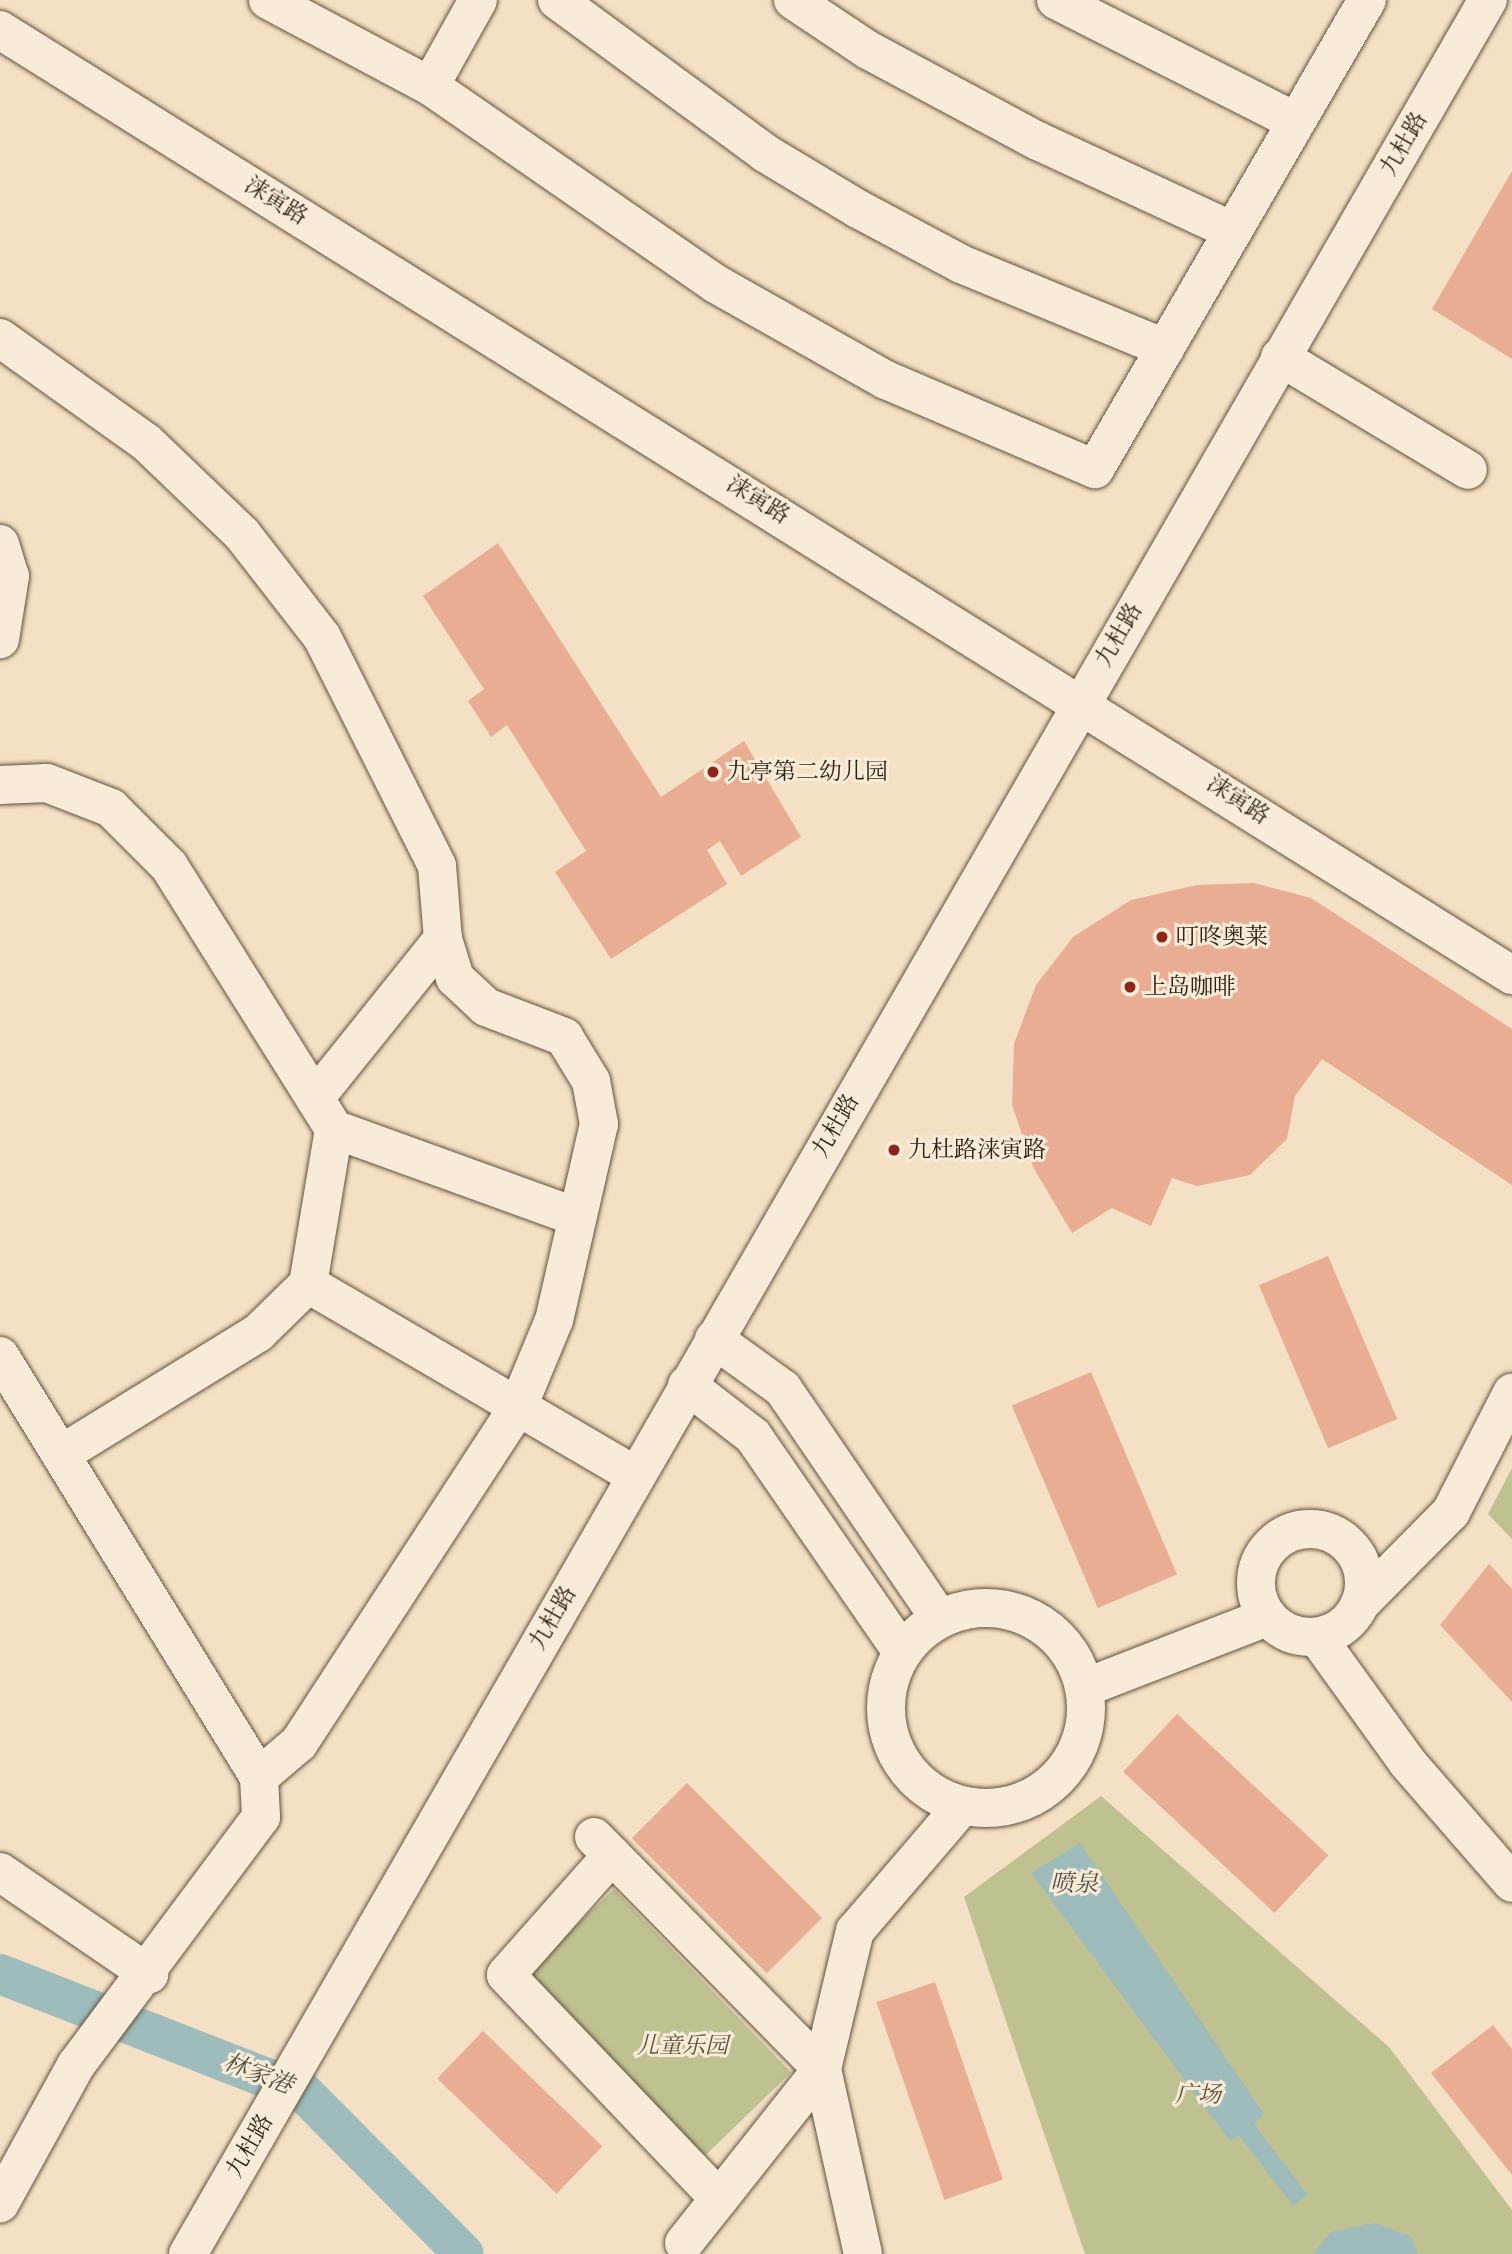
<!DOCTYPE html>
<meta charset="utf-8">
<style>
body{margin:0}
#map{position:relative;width:1512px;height:2254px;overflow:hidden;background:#f4e1c5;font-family:"IM FELL French Canon","Noto Serif SC",serif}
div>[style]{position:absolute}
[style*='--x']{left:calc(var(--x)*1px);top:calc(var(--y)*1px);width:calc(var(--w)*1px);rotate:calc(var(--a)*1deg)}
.green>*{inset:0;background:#c0c191;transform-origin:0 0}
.water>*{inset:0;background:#9ebcbb}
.canal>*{height:40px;margin:-20px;padding:0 20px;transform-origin:20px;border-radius:20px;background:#9ebcbb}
.building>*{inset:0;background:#e8ad92;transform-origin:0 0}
.roads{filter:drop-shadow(0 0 2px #62523c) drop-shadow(0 0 2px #62523c)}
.minor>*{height:38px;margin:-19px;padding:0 19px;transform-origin:19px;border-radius:19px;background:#f8ecd9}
.minor>.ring{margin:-19px;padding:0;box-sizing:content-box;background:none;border:38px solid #f8ecd9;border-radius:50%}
.dots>*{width:19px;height:19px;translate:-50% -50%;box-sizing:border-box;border:4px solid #f8ecd9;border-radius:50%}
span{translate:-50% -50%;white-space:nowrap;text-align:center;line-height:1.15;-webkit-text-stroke:6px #f8ecd9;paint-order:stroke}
.street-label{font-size:23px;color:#31220f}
.poi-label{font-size:23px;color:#31220f}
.left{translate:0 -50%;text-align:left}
.park-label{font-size:23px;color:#5c5236;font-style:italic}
.water-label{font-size:24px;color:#525043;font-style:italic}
</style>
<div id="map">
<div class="green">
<div style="clip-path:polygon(1512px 1468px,1512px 1539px,1488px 1514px)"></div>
<div style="clip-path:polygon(1101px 1796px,1389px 2047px,1512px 2210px,1512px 2254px,1085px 2254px,964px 1897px)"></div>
<div style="left:614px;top:1889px;width:255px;height:121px;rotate:46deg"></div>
</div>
<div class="water">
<div style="clip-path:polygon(1080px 1843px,1264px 2114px,1254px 2124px,1308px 2195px,1293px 2206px,1239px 2135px,1230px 2141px,1031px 1873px)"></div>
<div style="clip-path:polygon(1374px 2223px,1411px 2236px,1418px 2254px,1313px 2254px,1331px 2232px)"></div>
</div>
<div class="canal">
<div style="--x:0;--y:1974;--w:325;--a:21.3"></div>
<div style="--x:303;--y:2092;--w:228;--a:45.2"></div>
</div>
<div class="building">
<div style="clip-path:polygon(1512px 171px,1512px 359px,1432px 309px)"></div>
<div style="clip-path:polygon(498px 543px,661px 797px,744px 741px,801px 837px,741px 876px,720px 841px,707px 850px,727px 884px,611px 959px,555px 872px,586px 851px,507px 725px,491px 737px,468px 701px,484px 689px,423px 596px)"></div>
<div style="clip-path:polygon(1254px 883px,1311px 898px,1512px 1029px,1512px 1185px,1322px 1059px,1295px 1096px,1287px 1139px,1250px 1175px,1197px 1186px,1172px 1178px,1151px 1226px,1112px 1208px,1072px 1233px,1033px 1167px,1012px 1105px,1014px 1044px,1036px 985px,1073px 937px,1131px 900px,1197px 885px)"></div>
<div style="left:1328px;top:1256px;width:177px;height:75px;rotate:67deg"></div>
<div style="left:1091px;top:1372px;width:220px;height:86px;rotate:67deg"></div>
<div style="clip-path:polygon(1489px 1564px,1512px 1589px,1512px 1702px,1440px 1625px)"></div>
<div style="left:1177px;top:1714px;width:207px;height:79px;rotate:43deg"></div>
<div style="left:687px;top:1783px;width:191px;height:78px;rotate:45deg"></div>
<div style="left:935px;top:1982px;width:209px;height:62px;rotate:71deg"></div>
<div style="clip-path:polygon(1493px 2025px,1512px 2049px,1512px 2175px,1431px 2073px)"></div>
<div style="left:483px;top:2031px;width:166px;height:66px;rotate:44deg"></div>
</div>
<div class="roads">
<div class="minor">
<div style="--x:268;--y:0;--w:183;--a:28"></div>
<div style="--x:430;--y:86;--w:348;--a:34.7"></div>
<div style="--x:716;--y:284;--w:195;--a:29.5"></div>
<div style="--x:886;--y:380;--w:227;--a:23.1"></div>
<div style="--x:1095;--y:469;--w:542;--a:-59.89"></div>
<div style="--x:557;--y:0;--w:258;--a:36.3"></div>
<div style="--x:765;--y:153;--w:109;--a:31.1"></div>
<div style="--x:858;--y:209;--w:117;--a:28.1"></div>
<div style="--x:961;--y:264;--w:221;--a:22.4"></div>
<div style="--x:793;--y:0;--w:90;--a:33.7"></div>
<div style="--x:868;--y:50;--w:193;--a:28.2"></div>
<div style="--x:1038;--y:141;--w:215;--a:24.8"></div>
<div style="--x:1056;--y:0;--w:269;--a:26.9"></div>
<div style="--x:0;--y:30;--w:1783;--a:32.01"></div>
<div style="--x:430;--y:86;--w:98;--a:-60.8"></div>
<div style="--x:0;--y:338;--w:179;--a:35.5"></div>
<div style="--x:146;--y:442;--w:133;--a:43.8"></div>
<div style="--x:242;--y:534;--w:130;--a:52.2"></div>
<div style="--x:322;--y:637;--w:256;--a:63.3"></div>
<div style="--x:437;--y:866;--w:73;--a:85.3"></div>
<div style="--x:443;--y:939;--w:41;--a:72.9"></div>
<div style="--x:455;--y:978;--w:42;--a:43.1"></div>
<div style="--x:486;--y:1007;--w:84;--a:21"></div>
<div style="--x:564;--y:1037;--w:52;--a:58.5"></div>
<div style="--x:591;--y:1081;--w:44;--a:79.5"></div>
<div style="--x:599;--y:1124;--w:201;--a:102.9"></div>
<div style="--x:554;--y:1320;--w:94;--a:112.5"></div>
<div style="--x:518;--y:1407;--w:401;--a:123.1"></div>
<div style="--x:299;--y:1743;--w:52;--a:139.6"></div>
<div style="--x:259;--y:1777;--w:40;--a:87.1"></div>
<div style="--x:261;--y:1817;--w:309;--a:126.7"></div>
<div style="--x:76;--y:2065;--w:158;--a:118.8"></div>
<div style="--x:1280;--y:357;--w:219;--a:31"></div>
<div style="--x:0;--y:544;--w:34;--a:73"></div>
<div style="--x:10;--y:576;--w:64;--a:99"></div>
<div style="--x:0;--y:785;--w:47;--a:-2.4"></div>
<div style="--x:47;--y:783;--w:69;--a:21.3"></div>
<div style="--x:111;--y:808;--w:82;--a:45"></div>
<div style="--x:169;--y:866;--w:310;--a:57.9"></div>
<div style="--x:334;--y:1129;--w:157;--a:99.5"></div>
<div style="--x:308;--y:1284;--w:70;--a:135.6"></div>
<div style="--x:258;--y:1333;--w:229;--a:148.4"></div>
<div style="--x:315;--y:1098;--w:204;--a:-51.2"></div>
<div style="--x:334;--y:1129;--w:258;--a:19.9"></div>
<div style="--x:308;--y:1284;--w:379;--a:30.3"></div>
<div style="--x:714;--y:1339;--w:85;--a:35.9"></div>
<div style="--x:783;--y:1389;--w:278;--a:55.7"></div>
<div style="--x:0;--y:1356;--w:494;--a:58.4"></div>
<div style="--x:687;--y:1385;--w:83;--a:37.7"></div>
<div style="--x:753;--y:1436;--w:262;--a:55.4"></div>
<div class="ring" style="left:1256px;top:1529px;width:70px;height:70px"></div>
<div style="--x:1359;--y:1605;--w:131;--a:-45.3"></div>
<div style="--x:1451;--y:1512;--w:134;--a:-62.9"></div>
<div class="ring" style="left:886px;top:1608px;width:162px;height:162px"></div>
<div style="--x:1317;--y:1637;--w:154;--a:54.2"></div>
<div style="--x:1407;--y:1762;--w:160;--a:49"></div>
<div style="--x:1084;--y:1688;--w:196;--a:-21.2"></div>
<div style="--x:594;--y:1837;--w:325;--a:45.5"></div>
<div style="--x:822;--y:2069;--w:189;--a:77.5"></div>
<div style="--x:612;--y:1855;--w:160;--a:131.5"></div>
<div style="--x:506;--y:1975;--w:309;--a:46.4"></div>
<div style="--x:0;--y:1872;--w:181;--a:34.4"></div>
<div style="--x:684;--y:2243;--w:222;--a:-51.6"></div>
<div style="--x:822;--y:2069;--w:142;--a:-76.6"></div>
<div style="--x:855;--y:1931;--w:165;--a:-49.4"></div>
<div style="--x:188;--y:2254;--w:2602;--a:-60.03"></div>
</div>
</div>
<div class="dots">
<div style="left:713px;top:772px;background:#8f2418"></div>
<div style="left:1162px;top:937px;background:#8f2418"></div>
<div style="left:1130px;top:987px;background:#8f2418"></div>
<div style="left:894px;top:1150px;background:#8f2418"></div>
</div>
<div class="street-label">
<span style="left:1404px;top:144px;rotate:-60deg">九杜路</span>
<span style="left:276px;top:201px;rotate:32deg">涞寅路</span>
<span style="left:758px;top:500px;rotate:32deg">涞寅路</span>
<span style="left:1119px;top:635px;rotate:-60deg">九杜路</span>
<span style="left:1238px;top:800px;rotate:33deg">涞寅路</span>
<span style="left:836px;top:1126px;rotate:-60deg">九杜路</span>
<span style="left:553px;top:1618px;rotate:-60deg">九杜路</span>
<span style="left:250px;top:2146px;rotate:-60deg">九杜路</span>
</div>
<div class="poi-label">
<span class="left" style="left:727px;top:772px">九亭第二幼儿园</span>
<span class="left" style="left:1176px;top:937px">叮咚奥莱</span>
<span class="left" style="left:1144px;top:987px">上岛咖啡</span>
<span class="left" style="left:908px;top:1150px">九杜路涞寅路</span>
</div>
<div class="park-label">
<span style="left:682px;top:2046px">儿童乐园</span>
<span style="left:1198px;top:2095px">广场</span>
</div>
<div class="water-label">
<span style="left:1074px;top:1884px">喷泉</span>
<span style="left:258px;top:2074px;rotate:21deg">林家港</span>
</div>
</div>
